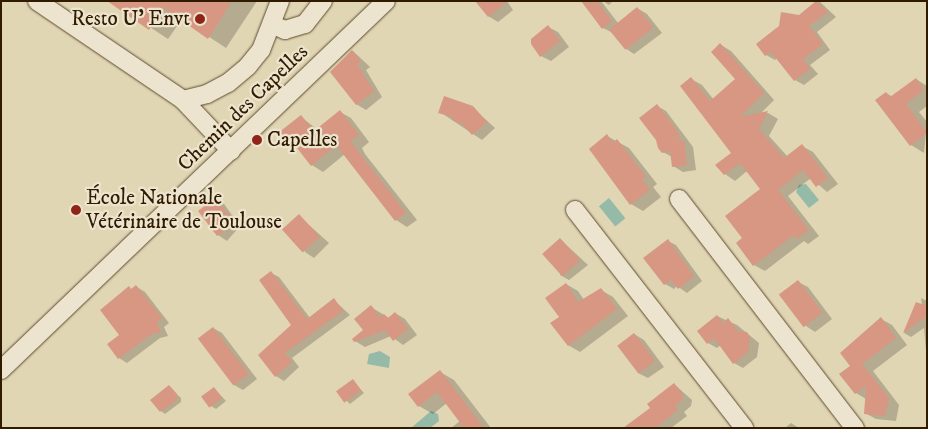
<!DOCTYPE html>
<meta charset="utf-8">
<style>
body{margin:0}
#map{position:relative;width:928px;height:429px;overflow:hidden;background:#e1d6b4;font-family:"IM FELL DW Pica",serif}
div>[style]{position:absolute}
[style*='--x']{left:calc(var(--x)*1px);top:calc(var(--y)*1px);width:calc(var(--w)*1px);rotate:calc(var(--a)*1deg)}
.water>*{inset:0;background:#95baa7;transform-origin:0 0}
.shadow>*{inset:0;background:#0003}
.building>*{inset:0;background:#d79782;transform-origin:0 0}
.roads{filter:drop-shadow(0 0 1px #5d4a2d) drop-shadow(0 0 1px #5d4a2d)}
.minor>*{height:18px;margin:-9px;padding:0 9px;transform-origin:9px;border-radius:9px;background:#ece4ce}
.dots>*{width:14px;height:14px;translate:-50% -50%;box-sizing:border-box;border:2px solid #ece4ce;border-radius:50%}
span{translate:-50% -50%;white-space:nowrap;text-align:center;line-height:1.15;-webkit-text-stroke:4.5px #ece4ce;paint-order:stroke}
.poi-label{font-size:21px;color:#311b00}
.right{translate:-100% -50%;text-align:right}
.left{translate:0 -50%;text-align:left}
.street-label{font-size:21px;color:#311b00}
.frame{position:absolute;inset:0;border:2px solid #311b00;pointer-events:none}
</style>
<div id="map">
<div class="water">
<div style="clip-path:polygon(806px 184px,819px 200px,809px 208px,796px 192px,799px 185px)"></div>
<div style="left:609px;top:198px;width:26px;height:13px;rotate:51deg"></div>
<div style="clip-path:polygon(380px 351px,390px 357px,389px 368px,367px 364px,369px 354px)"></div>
<div style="clip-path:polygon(431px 411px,438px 414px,439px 421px,430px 428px,411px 428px)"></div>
</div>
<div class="shadow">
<div style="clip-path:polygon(110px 1px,257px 1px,226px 48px,182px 19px,168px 39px)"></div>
<div style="clip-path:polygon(507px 1px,513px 10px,498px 22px,488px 16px)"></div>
<div style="clip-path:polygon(583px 1px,601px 1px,618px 23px,637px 8px,647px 14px,662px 33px,634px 54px,625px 48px,613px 33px,603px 28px)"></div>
<div style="clip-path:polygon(603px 1px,613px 1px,609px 5px)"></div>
<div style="clip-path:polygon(819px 1px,836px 17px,817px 32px,830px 50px,810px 65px,818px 74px,804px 85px,795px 80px,777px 58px,775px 60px,766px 55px,799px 16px)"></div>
<div style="clip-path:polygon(548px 27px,558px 32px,569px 47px,551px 61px,541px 56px)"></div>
<div style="clip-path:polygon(721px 45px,731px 51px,774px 100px,759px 115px,768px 113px,778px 119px,769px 136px,788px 157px,802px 146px,813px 152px,838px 184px,827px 192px,811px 178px,788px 196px,819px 236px,808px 244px,804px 241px,765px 271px,754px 265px,737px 243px,744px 238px,762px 189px,747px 171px,735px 181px,725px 174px,733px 153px,691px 79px,702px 85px,714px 100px,737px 79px)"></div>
<div style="clip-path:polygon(353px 51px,370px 67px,366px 70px,382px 97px,366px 110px,356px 104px)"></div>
<div style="clip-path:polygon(916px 79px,927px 86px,927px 106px,919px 112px,927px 122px,924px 153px,911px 145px,876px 101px,886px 93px,893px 97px)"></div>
<div style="clip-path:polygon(657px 106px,666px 111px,693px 147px,696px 170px,683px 172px,673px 166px,672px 157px,663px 152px)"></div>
<div style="clip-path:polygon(472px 107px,495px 128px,482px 140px,440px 112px)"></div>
<div style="clip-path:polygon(340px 112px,351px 118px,369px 142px,362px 148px,365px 154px,417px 220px,407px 227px,396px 220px,345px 154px,323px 172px,312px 165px,299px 149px,287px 143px,301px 117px,318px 130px)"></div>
<div style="clip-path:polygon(607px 136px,629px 148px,657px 184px,653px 187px,661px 197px,643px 211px,631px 204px,590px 149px)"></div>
<div style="clip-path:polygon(215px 199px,224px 204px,240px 226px,227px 241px,218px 235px,200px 211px)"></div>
<div style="clip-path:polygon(299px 216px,329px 243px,314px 258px,305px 252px)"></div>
<div style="clip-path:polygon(560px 239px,588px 265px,569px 280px,560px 275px)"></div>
<div style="clip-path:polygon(668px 241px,676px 245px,702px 281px,687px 293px,677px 286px,674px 289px,665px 284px,645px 259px)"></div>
<div style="clip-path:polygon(271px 273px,279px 277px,310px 318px,334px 300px,350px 315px,292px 358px,299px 367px,284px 381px,276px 376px,293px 325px)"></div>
<div style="clip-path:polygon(798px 282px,808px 287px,832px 319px,815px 332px,806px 326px)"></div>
<div style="clip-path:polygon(566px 284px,578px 291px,584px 300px,601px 290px,613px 297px,628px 316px,580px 352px,568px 345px,560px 317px)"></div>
<div style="clip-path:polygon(137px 287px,145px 292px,169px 323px,164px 327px,168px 336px,160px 338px,127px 363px,119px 358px,121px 335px,133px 290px)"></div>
<div style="clip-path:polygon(921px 298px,927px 301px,927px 362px,924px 328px,911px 337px,904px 333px,916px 303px,922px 306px)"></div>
<div style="clip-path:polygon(371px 307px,389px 318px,395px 313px,405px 319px,417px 335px,403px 345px,391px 336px,365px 347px,355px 341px,365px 330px)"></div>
<div style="clip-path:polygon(717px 316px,737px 325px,759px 343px,757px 357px,743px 368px,734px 363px,721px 345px,717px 348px,708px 343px)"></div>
<div style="clip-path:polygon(881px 319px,892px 325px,907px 345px,873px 371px,899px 405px,896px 421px,876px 419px,865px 413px,866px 399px,856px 393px,852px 366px)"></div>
<div style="clip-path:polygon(213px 328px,222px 333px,257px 379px,243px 390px,234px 385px)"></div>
<div style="clip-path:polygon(634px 334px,644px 340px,664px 367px,648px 378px,638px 373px)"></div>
<div style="clip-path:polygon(440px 372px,454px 380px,491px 428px,451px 428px,460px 421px,447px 403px,433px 414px,419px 406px)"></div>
<div style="clip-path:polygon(353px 381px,364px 393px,350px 404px,338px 392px)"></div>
<div style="clip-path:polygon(674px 384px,692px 400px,691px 406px,684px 412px,687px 416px,671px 428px,639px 428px,651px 408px)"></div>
<div style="clip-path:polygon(169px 387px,181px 398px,181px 402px,165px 414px,161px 411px)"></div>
<div style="clip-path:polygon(214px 388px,226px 401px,216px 409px,211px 406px)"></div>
<div style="clip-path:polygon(791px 423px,799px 428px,785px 428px)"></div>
</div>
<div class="building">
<div style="clip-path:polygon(107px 1px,232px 1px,208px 39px,164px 8px,149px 30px)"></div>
<div style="clip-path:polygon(475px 1px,508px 1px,488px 17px)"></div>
<div style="clip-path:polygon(581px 1px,597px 1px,612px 21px,602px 29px)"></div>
<div style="clip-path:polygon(816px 1px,828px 12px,809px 26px,823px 44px,803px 59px,810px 69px,794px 81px,771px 52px,765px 56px,756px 44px,779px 26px,781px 12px,799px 15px)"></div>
<div style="left:637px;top:7px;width:26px;height:36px;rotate:51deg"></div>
<div style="clip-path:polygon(548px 25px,560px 41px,540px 57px,531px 44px,531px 39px)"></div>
<div style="clip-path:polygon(720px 43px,764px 93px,740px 117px,768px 111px,759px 129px,784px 158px,802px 144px,828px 178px,816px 187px,803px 170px,778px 190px,809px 230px,797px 239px,794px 235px,753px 266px,736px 243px,742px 238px,725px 216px,760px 189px,740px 163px,724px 175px,715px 165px,731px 153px,680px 86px,691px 77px,710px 101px,735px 79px,711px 52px)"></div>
<div style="clip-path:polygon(352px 50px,361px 61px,357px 64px,374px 91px,356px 105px,330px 72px)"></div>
<div style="clip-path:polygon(916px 78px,924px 90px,906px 104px,927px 133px,910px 146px,875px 100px,886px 92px,890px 97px)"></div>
<div style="clip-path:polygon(444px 96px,473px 106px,487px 122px,472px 135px,462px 124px,452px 120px,453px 117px,438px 113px)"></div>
<div style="clip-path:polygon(657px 104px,678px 132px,680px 141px,684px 140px,687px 165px,672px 167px,670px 151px,662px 153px,658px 148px,656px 140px,639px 118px)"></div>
<div style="clip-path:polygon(340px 110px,359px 135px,351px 141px,354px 146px,406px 213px,395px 221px,336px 145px,311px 166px,291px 140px,286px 144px,278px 133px,301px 115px,314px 131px)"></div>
<div style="clip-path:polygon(607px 134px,613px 143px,617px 139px,646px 177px,642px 180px,650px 190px,630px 205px,589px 149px)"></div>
<div style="clip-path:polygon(215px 198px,232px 220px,232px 225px,217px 236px,198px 211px)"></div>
<div style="left:299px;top:214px;width:31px;height:23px;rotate:48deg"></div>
<div style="left:560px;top:238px;width:30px;height:24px;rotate:48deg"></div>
<div style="clip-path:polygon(668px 239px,694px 276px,678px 289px,671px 280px,664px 285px,643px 258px)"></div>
<div style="clip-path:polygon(271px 271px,307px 319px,334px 298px,343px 311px,285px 353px,292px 362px,275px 377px,258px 355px,291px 325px,259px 280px)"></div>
<div style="left:798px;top:280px;width:41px;height:24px;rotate:53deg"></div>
<div style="clip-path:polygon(566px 283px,578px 302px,601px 288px,617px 309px,568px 346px,550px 323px,559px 317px,545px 298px)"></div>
<div style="clip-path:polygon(136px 285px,162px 318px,157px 322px,161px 332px,152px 334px,118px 359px,107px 344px,119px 335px,100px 310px,129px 286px,131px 289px)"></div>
<div style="clip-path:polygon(916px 302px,927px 306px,927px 316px,903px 333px)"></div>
<div style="clip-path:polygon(371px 305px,380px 317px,384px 314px,388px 318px,395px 312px,408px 329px,393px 341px,385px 330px,354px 342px,352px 339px,363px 330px,354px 319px)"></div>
<div style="clip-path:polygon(717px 315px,723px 323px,728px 318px,738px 331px,747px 332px,750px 337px,748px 352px,733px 364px,714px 338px,707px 344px,697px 331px)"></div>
<div style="clip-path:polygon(881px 317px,896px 338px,862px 364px,889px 398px,885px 416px,864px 414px,866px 386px,855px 394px,839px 374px,850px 366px,840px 353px)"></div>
<div style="left:213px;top:327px;width:59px;height:19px;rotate:53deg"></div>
<div style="left:634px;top:333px;width:35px;height:21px;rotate:53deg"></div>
<div style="clip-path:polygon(440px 370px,484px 428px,464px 428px,437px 392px,418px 407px,408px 394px)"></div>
<div style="left:353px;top:379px;width:14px;height:21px;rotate:54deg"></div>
<div style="clip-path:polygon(674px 383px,683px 394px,682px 400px,675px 406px,678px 410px,655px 428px,623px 428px,650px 408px,647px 404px)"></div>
<div style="clip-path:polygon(169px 385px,177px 394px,177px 400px,160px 412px,150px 400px)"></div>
<div style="left:214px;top:387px;width:14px;height:16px;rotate:54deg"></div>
</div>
<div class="roads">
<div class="minor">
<div style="--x:37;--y:1;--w:176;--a:34.1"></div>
<div style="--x:183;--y:100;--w:70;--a:46.7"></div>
<div style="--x:273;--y:25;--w:13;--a:23"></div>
<div style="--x:285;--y:30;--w:21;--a:-17"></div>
<div style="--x:305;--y:24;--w:29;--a:-52"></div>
<div style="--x:183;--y:100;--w:25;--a:-14"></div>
<div style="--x:207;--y:94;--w:24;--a:-28"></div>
<div style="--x:228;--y:83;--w:26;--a:-40"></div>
<div style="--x:248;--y:66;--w:21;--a:-51"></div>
<div style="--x:261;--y:50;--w:53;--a:-68.8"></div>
<div style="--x:679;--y:199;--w:289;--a:52.5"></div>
<div style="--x:575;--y:210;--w:276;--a:52.2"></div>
<div style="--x:1;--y:370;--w:533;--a:-43.78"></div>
</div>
</div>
<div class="dots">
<div style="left:200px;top:19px;background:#8f2418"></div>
<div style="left:257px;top:140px;background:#8f2418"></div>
<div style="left:76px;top:210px;background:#8f2418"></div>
</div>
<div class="poi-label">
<span class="right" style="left:190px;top:19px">Resto U' Envt</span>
<span class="left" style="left:267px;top:140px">Capelles</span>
<span class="left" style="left:86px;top:210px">École Nationale<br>Vétérinaire de Toulouse</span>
</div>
<div class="street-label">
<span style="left:243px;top:108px;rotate:-44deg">Chemin des Capelles</span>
</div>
<div class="frame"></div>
</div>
